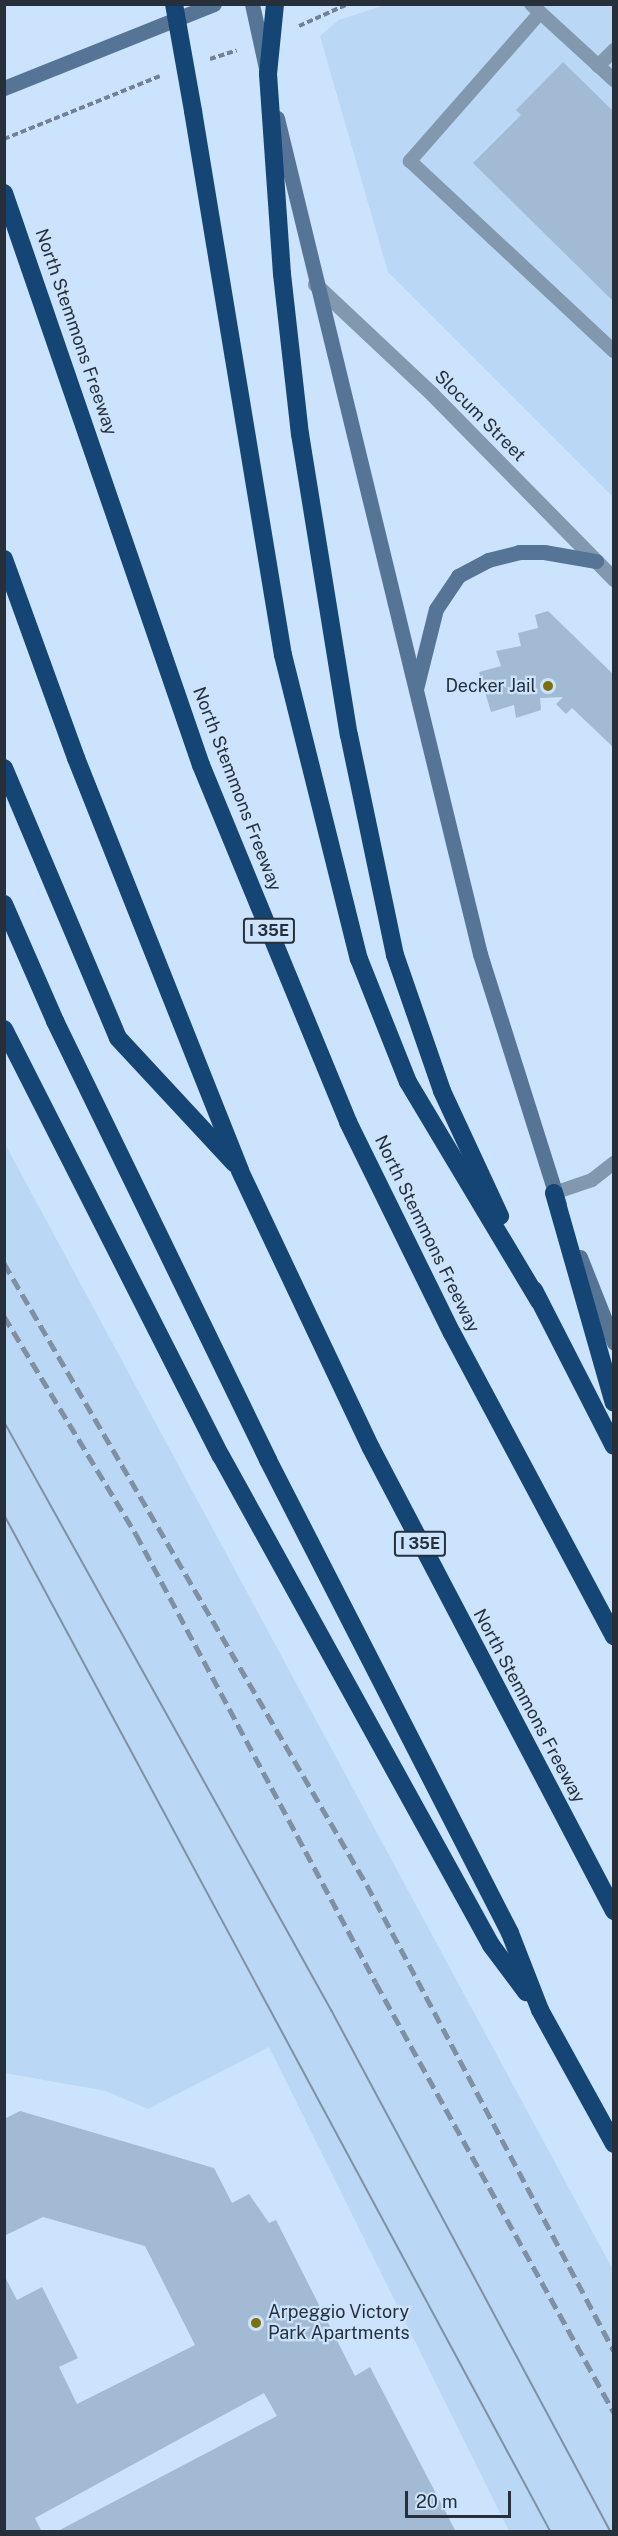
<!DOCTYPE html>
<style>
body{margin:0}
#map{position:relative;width:618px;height:2536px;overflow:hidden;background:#cbe3fd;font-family:"Public Sans",sans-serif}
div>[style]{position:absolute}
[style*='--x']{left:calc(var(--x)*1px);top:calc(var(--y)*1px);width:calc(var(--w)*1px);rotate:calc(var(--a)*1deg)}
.built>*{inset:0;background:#bad7f6}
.building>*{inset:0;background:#a3bad4}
.path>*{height:4px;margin-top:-2px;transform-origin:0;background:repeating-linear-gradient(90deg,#728293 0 6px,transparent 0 9px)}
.lane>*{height:14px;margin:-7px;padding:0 7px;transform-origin:7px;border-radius:7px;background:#8298af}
.street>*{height:15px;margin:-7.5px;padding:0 7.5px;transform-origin:7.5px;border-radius:7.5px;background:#8298af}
.secondary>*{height:15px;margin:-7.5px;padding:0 7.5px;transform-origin:7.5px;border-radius:7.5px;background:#557496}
.highway>*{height:18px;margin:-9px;padding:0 9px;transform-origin:9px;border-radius:9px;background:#144574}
.tram>*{height:1.5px;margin:-0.75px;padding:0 0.75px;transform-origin:0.75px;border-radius:0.75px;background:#7f90a2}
.rail>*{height:4.5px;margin-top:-2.25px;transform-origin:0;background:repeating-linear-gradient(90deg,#7f90a2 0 12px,transparent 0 18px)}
.highway-bridge>*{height:18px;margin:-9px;padding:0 9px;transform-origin:9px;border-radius:9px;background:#144574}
.dots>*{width:16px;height:16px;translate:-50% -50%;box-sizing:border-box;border:3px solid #cbe3fd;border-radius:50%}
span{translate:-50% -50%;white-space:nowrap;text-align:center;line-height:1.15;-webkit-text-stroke:4.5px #cbe3fd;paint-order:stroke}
.shield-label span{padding:2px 4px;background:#cbe3fd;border:2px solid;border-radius:4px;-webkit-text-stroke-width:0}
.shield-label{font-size:16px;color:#27303a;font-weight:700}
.street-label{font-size:18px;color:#27303a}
.poi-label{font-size:18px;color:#27303a}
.right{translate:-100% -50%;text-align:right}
.left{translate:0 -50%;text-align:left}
.frame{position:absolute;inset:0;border:6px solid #27303a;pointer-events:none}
.scale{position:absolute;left:405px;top:2491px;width:106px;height:27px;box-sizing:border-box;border:3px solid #27303a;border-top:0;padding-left:8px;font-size:18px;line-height:21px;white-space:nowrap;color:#27303a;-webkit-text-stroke:4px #cbe3fd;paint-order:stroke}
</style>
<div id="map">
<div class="built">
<div style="clip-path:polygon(385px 5px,613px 5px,613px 497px,388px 272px,320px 36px,339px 20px)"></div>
<div style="clip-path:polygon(5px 1144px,613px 2270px,613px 2531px,509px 2531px,269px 2047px,148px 2109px,106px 2091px,5px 2073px)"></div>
</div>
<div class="building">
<div style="clip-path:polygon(563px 62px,614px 112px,614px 302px,473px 163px,521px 115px,516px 110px)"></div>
<div style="clip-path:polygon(548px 611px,614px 675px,614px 748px,572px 708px,566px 714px,556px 704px,563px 697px,540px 698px,541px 710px,516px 718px,514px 705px,491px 712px,479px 672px,501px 666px,496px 651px,521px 646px,518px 633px,538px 628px,535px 615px)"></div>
<div style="clip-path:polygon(20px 2111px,214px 2168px,232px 2203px,249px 2194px,269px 2223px,276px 2220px,355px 2376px,370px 2367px,456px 2532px,56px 2532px,277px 2416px,264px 2393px,35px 2518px,42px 2532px,4px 2532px,4px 2275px,17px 2300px,42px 2287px,78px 2358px,59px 2367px,77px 2404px,195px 2345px,145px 2246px,43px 2217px,4px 2236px,4px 2119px)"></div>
</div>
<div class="path">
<div style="--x:299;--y:26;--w:54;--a:-24.2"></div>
<div style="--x:210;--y:59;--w:28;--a:-18"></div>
<div style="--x:4;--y:139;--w:168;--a:-22"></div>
</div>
<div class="lane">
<div style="--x:531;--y:4;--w:113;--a:42.5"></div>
<div style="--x:539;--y:14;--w:196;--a:131.3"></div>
<div style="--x:410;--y:161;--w:279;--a:43"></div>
<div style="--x:598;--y:66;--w:23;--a:-45"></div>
<div style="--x:554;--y:1193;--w:40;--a:-18.9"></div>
<div style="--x:592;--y:1180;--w:28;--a:-38"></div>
</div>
<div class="street">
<div style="--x:315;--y:284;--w:161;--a:43.2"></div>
<div style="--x:432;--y:394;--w:260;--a:45.5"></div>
</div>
<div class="secondary">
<div style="--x:252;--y:4;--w:66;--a:77.7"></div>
<div style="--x:4;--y:88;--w:226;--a:-21.8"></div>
<div style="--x:277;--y:118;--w:860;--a:76.35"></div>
<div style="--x:480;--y:954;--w:262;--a:72.5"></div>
<div style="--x:416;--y:689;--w:82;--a:-76"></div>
<div style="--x:436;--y:609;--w:40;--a:-56"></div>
<div style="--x:458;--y:576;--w:34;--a:-28"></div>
<div style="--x:488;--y:560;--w:32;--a:-14"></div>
<div style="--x:519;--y:552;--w:25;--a:0"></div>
<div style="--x:544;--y:552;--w:53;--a:9.8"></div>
<div style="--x:580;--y:1257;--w:92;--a:68.4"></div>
</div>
<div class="highway">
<div style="--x:193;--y:111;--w:551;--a:80.61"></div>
<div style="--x:283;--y:655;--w:313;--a:76"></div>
<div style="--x:359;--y:959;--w:132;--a:68.3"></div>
<div style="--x:408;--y:1082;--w:255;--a:59.1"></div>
<div style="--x:4;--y:193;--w:605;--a:71"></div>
<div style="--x:201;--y:765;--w:386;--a:67.6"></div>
<div style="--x:348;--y:1122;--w:235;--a:63.8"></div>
<div style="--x:452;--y:1333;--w:344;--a:61.9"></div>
<div style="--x:300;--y:434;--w:305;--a:80.8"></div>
<div style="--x:349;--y:735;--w:225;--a:78.2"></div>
<div style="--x:395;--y:955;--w:144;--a:70.9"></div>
<div style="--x:442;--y:1091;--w:138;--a:65.1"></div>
<div style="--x:4;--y:559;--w:212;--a:70.1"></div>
<div style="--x:76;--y:758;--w:444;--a:68.3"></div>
<div style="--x:240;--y:1171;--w:306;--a:64.7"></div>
<div style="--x:371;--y:1448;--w:523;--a:62.31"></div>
<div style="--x:4;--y:768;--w:293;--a:67.1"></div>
<div style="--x:118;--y:1038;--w:171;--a:47.1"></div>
<div style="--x:4;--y:904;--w:128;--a:66.4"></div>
<div style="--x:55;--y:1021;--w:488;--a:64.1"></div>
<div style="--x:268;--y:1460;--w:531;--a:62.9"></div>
<div style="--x:510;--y:1933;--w:83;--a:68.7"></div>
<div style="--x:540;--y:2010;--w:153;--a:61.1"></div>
<div style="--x:4;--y:1029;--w:479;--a:63.1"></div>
<div style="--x:221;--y:1456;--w:559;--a:61.09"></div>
<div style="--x:491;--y:1945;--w:59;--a:53.3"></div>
<div style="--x:554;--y:1193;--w:218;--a:74.1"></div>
<div style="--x:534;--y:1290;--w:175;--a:62.9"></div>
</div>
<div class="tram">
<div style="--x:4;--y:1421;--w:675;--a:60.93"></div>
<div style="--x:332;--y:2011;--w:591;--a:61.83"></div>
<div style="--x:4;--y:1514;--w:1156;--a:61.75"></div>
</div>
<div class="rail">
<div style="--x:4;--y:1263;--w:720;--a:59.73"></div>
<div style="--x:367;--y:1885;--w:527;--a:62.07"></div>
<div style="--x:4;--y:1316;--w:255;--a:58.8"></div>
<div style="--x:136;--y:1534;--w:509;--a:61.87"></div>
<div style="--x:376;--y:1983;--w:491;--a:61"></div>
</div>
<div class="highway-bridge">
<div style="--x:174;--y:4;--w:109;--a:79.9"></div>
<div style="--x:275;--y:4;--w:70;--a:95.7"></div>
<div style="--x:268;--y:74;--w:200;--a:86"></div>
<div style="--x:282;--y:274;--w:161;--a:83.6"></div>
</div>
<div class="dots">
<div style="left:548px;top:686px;background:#7c6f0d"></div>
<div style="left:256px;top:2323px;background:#7c6f0d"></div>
</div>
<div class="shield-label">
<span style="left:269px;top:931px">I 35E</span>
<span style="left:420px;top:1544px">I 35E</span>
</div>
<div class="street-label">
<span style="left:76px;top:332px;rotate:71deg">North Stemmons Freeway</span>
<span style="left:480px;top:416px;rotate:45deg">Slocum Street</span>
<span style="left:237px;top:789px;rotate:69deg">North Stemmons Freeway</span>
<span style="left:427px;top:1234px;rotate:64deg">North Stemmons Freeway</span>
<span style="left:529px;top:1706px;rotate:62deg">North Stemmons Freeway</span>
</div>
<div class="poi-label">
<span class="right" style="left:536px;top:686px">Decker Jail</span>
<span class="left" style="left:268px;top:2323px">Arpeggio Victory<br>Park Apartments</span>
</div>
<div class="frame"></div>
<div class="scale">20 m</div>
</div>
